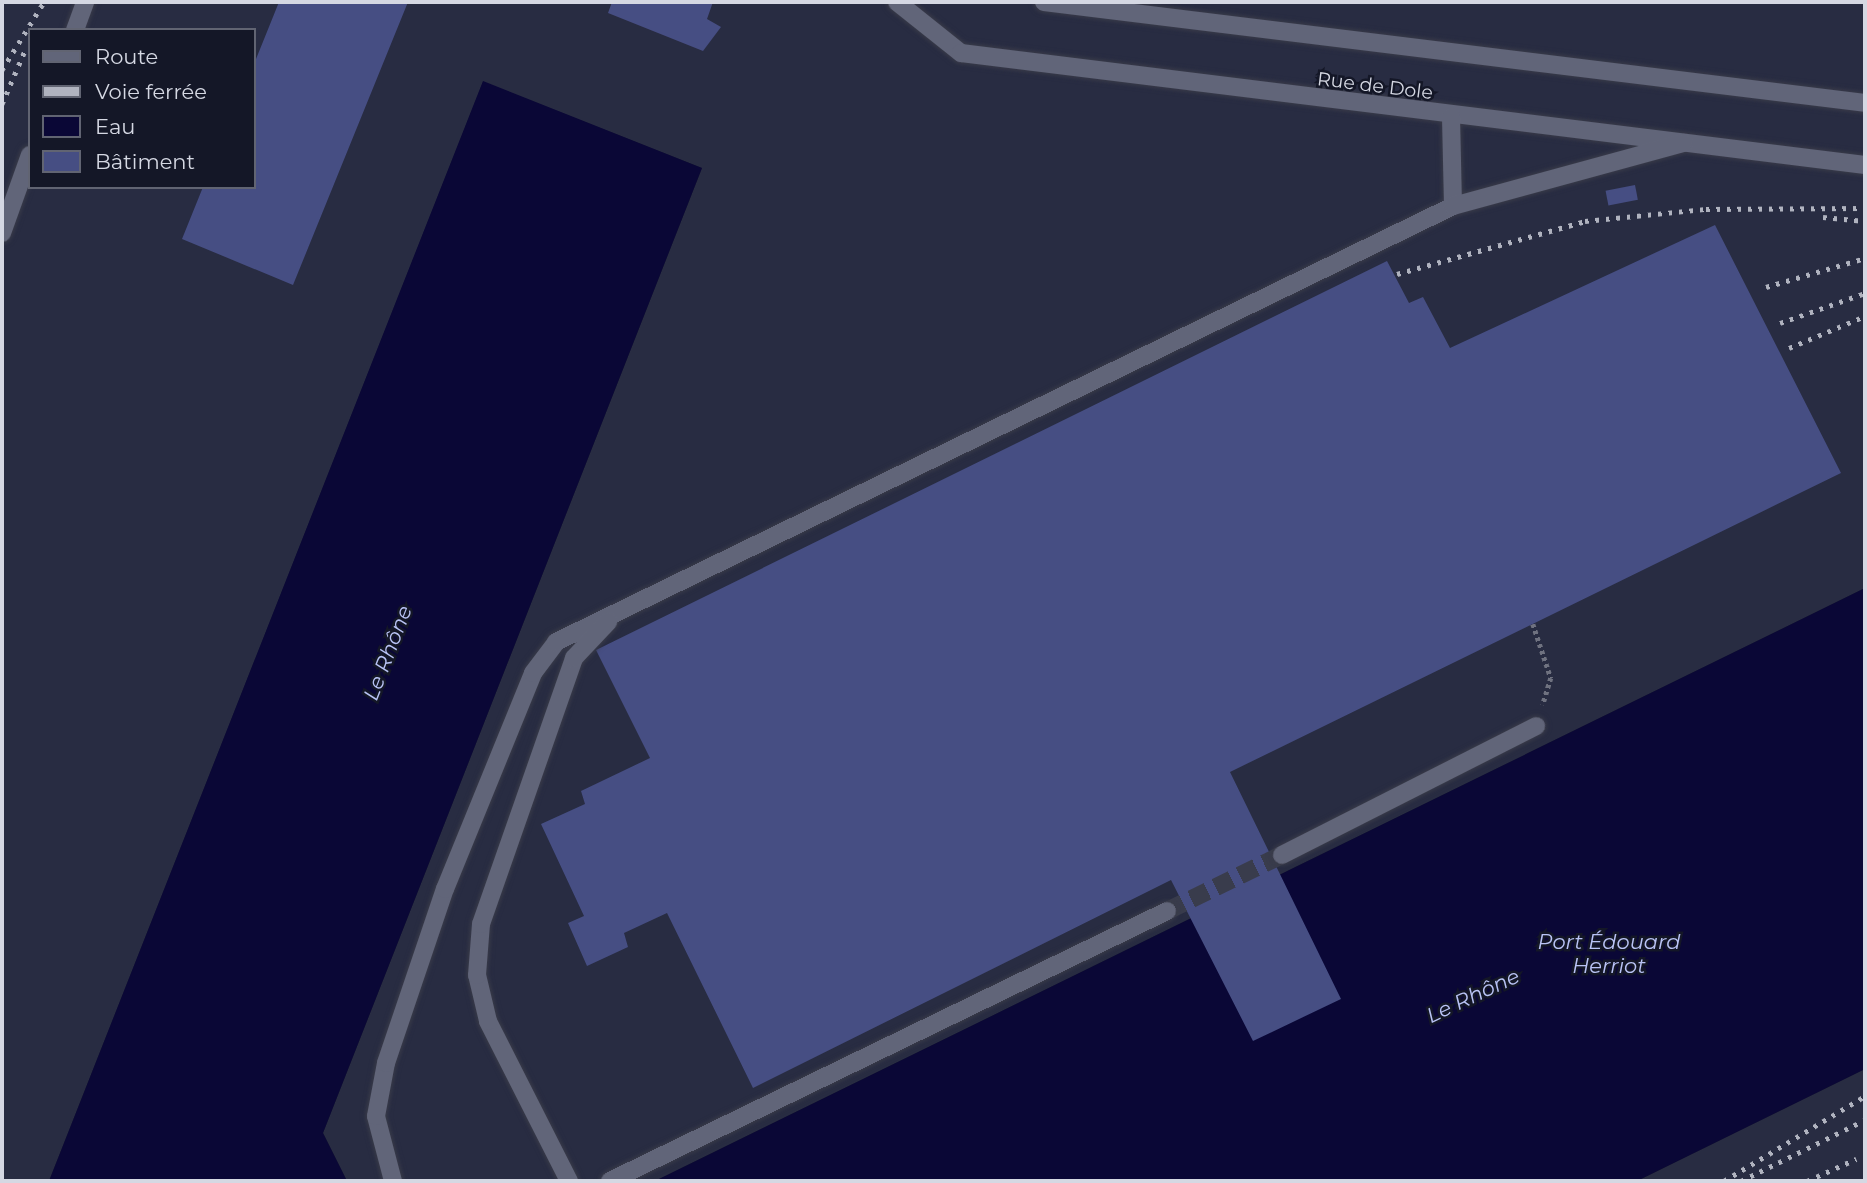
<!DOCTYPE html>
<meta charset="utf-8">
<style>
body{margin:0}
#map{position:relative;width:1867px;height:1183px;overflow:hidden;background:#1d2031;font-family:Montserrat,sans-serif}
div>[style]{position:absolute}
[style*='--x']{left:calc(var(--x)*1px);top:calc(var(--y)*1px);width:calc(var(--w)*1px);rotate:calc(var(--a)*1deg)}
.built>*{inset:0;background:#282c42}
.water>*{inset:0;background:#0a0736}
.building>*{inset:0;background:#464e83;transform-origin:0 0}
.minor-tunnel>*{height:18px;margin-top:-9px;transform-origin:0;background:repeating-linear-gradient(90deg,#393c4c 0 18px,transparent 0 27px)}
.path>*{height:4.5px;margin-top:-2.25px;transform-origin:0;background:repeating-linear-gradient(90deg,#6f7280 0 3.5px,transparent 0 7px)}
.roads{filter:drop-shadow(0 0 2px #393b49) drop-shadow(0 0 2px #393b49)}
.minor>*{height:18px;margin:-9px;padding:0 9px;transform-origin:9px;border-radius:9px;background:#616579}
.rail>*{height:5px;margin-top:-2.5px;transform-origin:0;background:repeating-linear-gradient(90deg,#b0b3bf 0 3.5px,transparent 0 10.5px)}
span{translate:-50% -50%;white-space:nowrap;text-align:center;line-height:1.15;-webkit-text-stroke:5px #141727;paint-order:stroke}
.street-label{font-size:19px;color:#d5d8e3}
.water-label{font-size:21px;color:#b9c3f5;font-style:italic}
.frame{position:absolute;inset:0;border:4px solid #d5d8e3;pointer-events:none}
.legend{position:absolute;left:28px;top:28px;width:228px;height:161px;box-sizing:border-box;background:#141727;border:2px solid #616472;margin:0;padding:9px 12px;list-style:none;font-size:21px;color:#d5d8e3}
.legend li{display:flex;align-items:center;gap:14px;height:35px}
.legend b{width:35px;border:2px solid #616472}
</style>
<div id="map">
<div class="built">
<div style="clip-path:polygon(evenodd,2px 2px,1865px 2px,1865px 588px,655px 1181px,347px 1181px,323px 1133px,702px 168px,483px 82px,49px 1181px,2px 1181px,2px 2px,30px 30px,254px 30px,254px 187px,30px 187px,30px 30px)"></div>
<div style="clip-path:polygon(1865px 1069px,1865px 1181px,1637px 1181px)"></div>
</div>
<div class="water">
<div style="clip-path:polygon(483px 81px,702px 168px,323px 1133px,347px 1181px,49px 1181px)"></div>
<div style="clip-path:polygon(1865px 588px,1865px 1069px,1637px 1181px,655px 1181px)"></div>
</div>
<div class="building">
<div style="clip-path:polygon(279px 2px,408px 2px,293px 285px,182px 239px,203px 187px,254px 187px,254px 64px)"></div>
<div style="clip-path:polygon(612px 2px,713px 2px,707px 19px,721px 27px,703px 51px,608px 13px)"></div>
<div style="left:1635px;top:185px;width:15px;height:30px;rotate:79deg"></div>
<div style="clip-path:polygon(1715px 225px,1841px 473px,1230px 772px,1341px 999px,1253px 1041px,1171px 880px,753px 1088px,667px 913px,624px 933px,628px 947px,587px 966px,568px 923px,584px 916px,541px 824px,585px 804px,581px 791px,650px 758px,596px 650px,1387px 261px,1409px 303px,1423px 297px,1450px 348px)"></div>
</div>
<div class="minor-tunnel">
<div style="--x:1167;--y:911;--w:128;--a:-26"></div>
</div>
<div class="path">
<div style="--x:1533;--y:624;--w:57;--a:71.6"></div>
<div style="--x:1551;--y:678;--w:28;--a:107"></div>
</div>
<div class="roads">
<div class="minor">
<div style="--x:897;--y:2;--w:82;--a:38.6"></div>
<div style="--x:961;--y:53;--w:911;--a:7.06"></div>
<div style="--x:1044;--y:2;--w:827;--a:7.01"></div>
<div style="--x:75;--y:30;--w:30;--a:-70"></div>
<div style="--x:1451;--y:117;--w:89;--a:88.7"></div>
<div style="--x:2;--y:233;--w:83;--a:-70.3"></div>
<div style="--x:1282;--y:855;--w:285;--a:-26.9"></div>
<div style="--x:393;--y:1181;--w:67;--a:-104.7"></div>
<div style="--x:376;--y:1116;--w:54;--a:-79.3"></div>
<div style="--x:386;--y:1063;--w:184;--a:-71.3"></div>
<div style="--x:445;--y:889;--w:233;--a:-67.8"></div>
<div style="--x:533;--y:673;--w:39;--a:-53"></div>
<div style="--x:556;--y:642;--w:997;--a:-25.92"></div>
<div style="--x:1453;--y:206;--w:239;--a:-15.3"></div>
<div style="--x:569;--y:1181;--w:179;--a:-116.9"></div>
<div style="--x:488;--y:1021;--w:47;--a:-103.4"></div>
<div style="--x:477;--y:975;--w:51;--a:-85.5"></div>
<div style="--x:481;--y:924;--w:282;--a:-70.7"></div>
<div style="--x:574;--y:658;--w:50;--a:-46.6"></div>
<div style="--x:610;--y:1181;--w:619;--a:-25.86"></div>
</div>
</div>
<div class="rail">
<div style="--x:2;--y:70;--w:80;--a:-58.3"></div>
<div style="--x:2;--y:104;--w:61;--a:-66.8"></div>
<div style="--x:1823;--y:217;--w:42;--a:5.4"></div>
<div style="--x:1397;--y:274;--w:195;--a:-15.7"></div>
<div style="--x:1585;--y:221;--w:122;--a:-5.7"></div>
<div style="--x:1706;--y:209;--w:159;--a:-0.4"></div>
<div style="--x:1766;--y:287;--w:103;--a:-16.3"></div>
<div style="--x:1780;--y:323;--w:90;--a:-19.4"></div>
<div style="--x:1789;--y:348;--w:82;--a:-22.8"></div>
<div style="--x:1724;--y:1181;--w:165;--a:-31.1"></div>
<div style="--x:1741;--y:1181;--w:138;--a:-26.2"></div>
<div style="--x:1807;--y:1181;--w:54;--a:-24.2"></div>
</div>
<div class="street-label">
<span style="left:1375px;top:86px;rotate:7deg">Rue de Dole</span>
</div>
<div class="water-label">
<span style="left:388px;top:653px;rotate:-69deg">Le Rhône</span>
<span style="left:1609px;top:954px">Port Édouard<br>Herriot</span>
<span style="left:1473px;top:996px;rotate:-25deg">Le Rhône</span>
</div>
<div class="frame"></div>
<ul class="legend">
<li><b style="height:9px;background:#616579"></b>Route</li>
<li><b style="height:9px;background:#b0b3bf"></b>Voie ferrée</li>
<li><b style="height:19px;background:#0a0736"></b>Eau</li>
<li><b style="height:19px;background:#464e83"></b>Bâtiment</li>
</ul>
</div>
